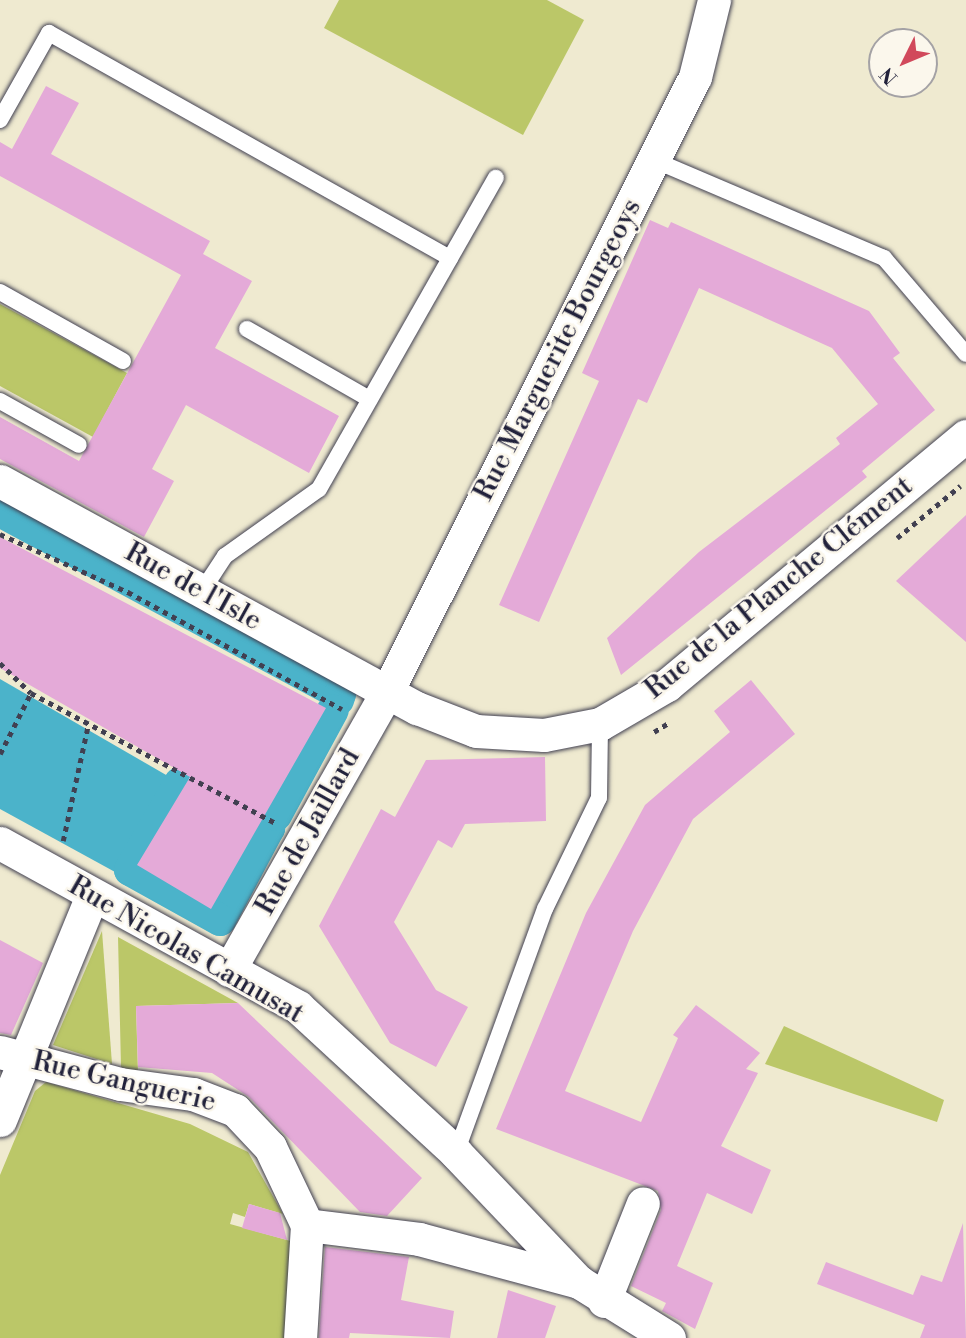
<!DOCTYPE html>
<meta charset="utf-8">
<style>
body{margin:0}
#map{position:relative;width:966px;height:1338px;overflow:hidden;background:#efead0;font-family:"Libre Bodoni",serif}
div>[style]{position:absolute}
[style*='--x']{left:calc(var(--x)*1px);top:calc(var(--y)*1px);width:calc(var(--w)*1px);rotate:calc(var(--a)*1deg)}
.green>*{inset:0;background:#bbc768}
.water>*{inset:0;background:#4bb3ca}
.canal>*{height:32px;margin:-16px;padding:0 16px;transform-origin:16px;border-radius:16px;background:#4bb3ca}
.building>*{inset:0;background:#e4aad8}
.path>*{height:4.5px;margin-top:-2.25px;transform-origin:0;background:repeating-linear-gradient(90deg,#414051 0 5px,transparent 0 10px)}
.roads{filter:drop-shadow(0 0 2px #414051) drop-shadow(0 0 2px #414051)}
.lane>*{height:16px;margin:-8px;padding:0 8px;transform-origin:8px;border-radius:8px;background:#fff}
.street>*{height:33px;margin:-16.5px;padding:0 16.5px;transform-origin:16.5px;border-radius:16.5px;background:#fff}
span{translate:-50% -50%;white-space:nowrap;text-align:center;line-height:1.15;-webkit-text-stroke:5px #fbf7ec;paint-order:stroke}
.street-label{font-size:28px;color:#22223b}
.north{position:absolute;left:868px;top:28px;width:70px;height:70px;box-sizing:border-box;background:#fbf7ec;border:2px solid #a4a2a5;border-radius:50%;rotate:227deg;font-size:19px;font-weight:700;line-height:28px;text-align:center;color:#22223b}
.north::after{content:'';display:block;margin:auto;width:24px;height:32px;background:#d1495b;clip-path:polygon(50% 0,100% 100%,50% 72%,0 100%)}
</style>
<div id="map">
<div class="green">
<div style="clip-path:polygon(339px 0,547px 0,584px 20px,523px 135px,324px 28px)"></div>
<div style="clip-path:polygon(0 304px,127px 373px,93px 437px,0 386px)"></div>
<div style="clip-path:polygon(102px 931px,112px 1064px,53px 1045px)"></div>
<div style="clip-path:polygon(118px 937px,238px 1003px,136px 1006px,138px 1074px,121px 1067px)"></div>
<div style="clip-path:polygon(784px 1026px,944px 1100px,937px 1122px,765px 1064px)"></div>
<div style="clip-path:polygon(46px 1082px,190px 1124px,248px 1152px,283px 1214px,249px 1204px,245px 1217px,233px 1213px,230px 1224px,294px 1242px,284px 1338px,0 1338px,0 1175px,35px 1091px)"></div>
</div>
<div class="water">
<div style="clip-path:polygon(0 679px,180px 783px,126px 878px,0 809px)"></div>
</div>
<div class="canal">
<div style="--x:0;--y:511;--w:386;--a:28.3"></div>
<div style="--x:340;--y:694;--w:6;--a:108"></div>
<div style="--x:180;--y:783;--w:100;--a:26.8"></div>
<div style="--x:269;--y:828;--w:104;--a:118"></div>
<div style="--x:220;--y:920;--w:103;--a:-150.9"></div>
<div style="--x:130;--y:870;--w:100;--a:-60.1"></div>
<div style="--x:276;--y:815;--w:119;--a:-61.5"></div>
</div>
<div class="building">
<div style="clip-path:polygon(46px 86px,79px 103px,51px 154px,210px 241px,203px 254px,252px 281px,215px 348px,339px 416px,309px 473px,186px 405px,152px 469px,174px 481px,144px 537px,0 459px,0 417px,79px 461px,181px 275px,0 176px,0 142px,12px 149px)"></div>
<div style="clip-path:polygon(650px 220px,668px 228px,671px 222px,869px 311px,900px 353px,893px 358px,935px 410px,862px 471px,867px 477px,621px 675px,607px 638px,699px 552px,840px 444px,836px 438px,878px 404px,832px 348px,699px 288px,647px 403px,638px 399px,539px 622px,499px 605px,599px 381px,582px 373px)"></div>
<div style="clip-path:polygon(966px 515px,966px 642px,896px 581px)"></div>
<div style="clip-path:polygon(0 537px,326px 708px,211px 909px,137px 865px,190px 777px,0 668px)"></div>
<div style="clip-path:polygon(751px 680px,795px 734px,693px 819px,633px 931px,565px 1091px,641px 1122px,678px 1038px,673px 1035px,696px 1005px,760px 1053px,746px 1069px,758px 1073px,721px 1146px,771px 1170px,752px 1214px,707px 1193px,677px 1266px,713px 1283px,695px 1329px,662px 1311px,666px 1303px,631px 1286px,661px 1210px,658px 1191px,496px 1129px,586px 913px,645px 805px,730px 732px,714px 711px)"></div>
<div style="clip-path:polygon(545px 757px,546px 821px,465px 824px,452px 848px,438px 840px,394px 922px,436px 990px,468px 1007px,436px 1067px,390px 1043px,319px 926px,381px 809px,395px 817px,426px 760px)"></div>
<div style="clip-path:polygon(0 940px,43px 963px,11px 1035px,0 1033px)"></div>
<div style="clip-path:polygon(238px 1003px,422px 1178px,387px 1216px,360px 1212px,249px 1097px,212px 1073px,138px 1067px,136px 1006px)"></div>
<div style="clip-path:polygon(249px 1204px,280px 1213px,287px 1240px,242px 1228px)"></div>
<div style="clip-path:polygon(963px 1223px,966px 1338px,920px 1338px,925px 1325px,817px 1284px,826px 1262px,913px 1295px,921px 1275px,942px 1282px)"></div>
<div style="clip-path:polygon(325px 1247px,409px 1257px,401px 1300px,454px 1311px,450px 1338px,350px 1333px,349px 1338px,319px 1338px)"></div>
<div style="clip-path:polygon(508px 1290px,556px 1306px,545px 1338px,497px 1338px)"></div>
</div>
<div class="path">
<div style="--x:0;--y:534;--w:141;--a:24.4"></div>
<div style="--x:128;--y:592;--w:244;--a:28.7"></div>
<div style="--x:897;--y:538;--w:82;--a:-39.5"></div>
<div style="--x:0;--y:663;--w:43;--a:44.1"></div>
<div style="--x:31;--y:693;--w:276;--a:28"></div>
<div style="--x:654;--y:732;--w:19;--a:-32"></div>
<div style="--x:0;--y:754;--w:68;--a:-63.1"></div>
<div style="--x:63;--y:841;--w:119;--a:-77.8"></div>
</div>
<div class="roads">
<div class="lane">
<div style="--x:0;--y:120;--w:100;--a:-60.6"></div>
<div style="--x:49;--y:33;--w:460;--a:29.3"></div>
<div style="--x:654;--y:160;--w:250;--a:23.1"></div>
<div style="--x:884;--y:258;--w:126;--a:49.5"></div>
<div style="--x:0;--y:292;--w:141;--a:29.3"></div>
<div style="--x:247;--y:329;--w:141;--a:29.8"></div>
<div style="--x:0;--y:401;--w:90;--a:29.1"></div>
<div style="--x:202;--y:591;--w:42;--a:-56.7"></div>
<div style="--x:225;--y:556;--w:115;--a:-35.5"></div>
<div style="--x:319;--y:489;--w:358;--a:-60.4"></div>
<div style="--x:456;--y:1153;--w:260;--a:-70"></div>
<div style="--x:545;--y:909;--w:123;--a:-64.1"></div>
<div style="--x:599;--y:798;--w:74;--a:-89.2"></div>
</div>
<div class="street">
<div style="--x:0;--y:481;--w:475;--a:28.6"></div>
<div style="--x:417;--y:708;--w:63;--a:21.3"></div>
<div style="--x:476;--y:731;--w:68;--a:3.4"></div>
<div style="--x:544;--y:735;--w:57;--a:-11.1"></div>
<div style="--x:600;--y:724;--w:78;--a:-30.2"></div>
<div style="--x:667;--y:685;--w:389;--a:-39.8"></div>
<div style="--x:0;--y:843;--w:340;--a:28.8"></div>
<div style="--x:298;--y:1007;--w:215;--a:42.7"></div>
<div style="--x:456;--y:1153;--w:178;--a:46.4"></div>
<div style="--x:229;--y:970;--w:318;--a:-60.4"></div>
<div style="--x:386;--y:694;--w:690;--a:-63.4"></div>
<div style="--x:695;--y:77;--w:79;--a:-76.1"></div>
<div style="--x:0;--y:1052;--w:124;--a:14.9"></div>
<div style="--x:120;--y:1084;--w:74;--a:7.8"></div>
<div style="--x:193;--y:1094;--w:45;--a:20.9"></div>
<div style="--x:235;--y:1110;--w:51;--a:46.6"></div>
<div style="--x:270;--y:1147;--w:86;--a:64.6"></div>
<div style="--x:307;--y:1225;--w:113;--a:93.5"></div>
<div style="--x:0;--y:1120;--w:242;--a:-67.7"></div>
<div style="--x:307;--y:1225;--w:113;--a:7.1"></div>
<div style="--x:419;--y:1239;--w:166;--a:15"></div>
<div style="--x:579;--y:1282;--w:106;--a:31.9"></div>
<div style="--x:604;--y:1301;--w:105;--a:-68.3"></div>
</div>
</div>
<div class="street-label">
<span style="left:558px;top:350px;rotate:-63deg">Rue Marguerite Bourgeoys</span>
<span style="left:193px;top:587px;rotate:29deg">Rue de l'Isle</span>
<span style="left:779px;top:588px;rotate:-39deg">Rue de la Planche Clément</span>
<span style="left:308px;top:832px;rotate:-61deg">Rue de Jaillard</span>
<span style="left:186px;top:950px;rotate:30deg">Rue Nicolas Camusat</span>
<span style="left:124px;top:1082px;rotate:13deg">Rue Ganguerie</span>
</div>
<div class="north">N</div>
</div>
